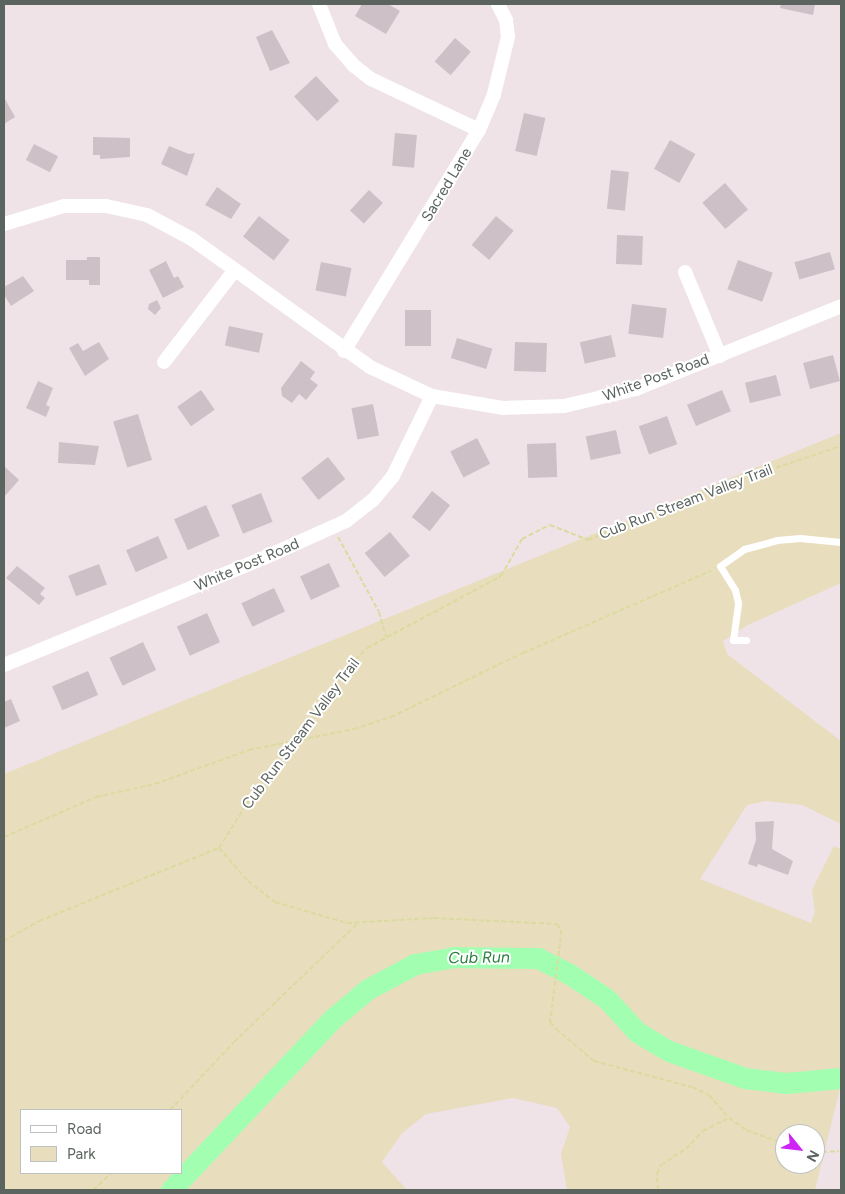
<!DOCTYPE html>
<style>
body{margin:0}
#map{position:relative;width:845px;height:1194px;overflow:hidden;background:#efe3e8;font-family:Figtree,sans-serif}
div>[style]{position:absolute}
[style*='--x']{left:calc(var(--x)*1px);top:calc(var(--y)*1px);width:calc(var(--w)*1px);rotate:calc(var(--a)*1deg)}
.green>*{inset:0;background:#e8ddbd}
.river>*{height:21px;margin:-10.5px;padding:0 10.5px;transform-origin:10.5px;border-radius:10.5px;background:#a2ffb2}
.building>*{inset:0;background:#cdc1c7;transform-origin:0 0}
.path>*{height:2px;margin-top:-1px;transform-origin:0;background:repeating-linear-gradient(90deg,#dbdb9f 0 5px,transparent 0 7.5px)}
.lane>*{height:7px;margin:-3.5px;padding:0 3.5px;transform-origin:3.5px;border-radius:3.5px;background:#fff}
.street>*{height:14px;margin:-7px;padding:0 7px;transform-origin:7px;border-radius:7px;background:#fff}
span{translate:-50% -50%;white-space:nowrap;text-align:center;line-height:1.15;-webkit-text-stroke:4px #fff;paint-order:stroke}
.street-label{font-size:15px;color:#5b645e}
.water-label{font-size:16px;color:#2b8040;font-style:italic}
.frame{position:absolute;inset:0;border:5px solid #5b645e;pointer-events:none}
.legend{position:absolute;left:20px;top:1109px;width:162px;height:65px;box-sizing:border-box;background:#fff;border:1px solid #bdc1bf;margin:0;padding:6px 9px;list-style:none;font-size:15px;color:#5b645e}
.legend li{display:flex;align-items:center;gap:10px;height:25px}
.legend b{width:25px;border:1px solid #bdc1bf}
.north{position:absolute;left:775px;top:1124px;width:50px;height:50px;box-sizing:border-box;background:#fff;border:1px solid #bdc1bf;border-radius:50%;rotate:119deg;font-size:14px;font-weight:700;line-height:20px;text-align:center;color:#5b645e}
.north::after{content:'';display:block;margin:auto;width:18px;height:22px;background:#ce23f4;clip-path:polygon(50% 0,100% 100%,50% 72%,0 100%)}
</style>
<div id="map">
<div class="green">
<div style="clip-path:polygon(evenodd,841px 433px,841px 583px,748px 625px,723px 641px,727px 654px,841px 741px,841px 824px,802px 805px,766px 801px,747px 805px,700px 879px,811px 923px,815px 912px,812px 890px,834px 846px,841px 849px,841px 1084px,815px 1190px,567px 1190px,561px 1154px,570px 1127px,557px 1108px,513px 1098px,426px 1114px,402px 1133px,382px 1162px,407px 1190px,4px 1190px,4px 774px,841px 433px,21px 1110px,181px 1110px,181px 1173px,21px 1173px,21px 1110px,841px 433px,785px 1134px,815px 1134px,815px 1164px,785px 1164px,785px 1134px)"></div>
</div>
<div class="river">
<div style="--x:171;--y:1190;--w:233;--a:-46.7"></div>
<div style="--x:331;--y:1020;--w:48;--a:-40"></div>
<div style="--x:368;--y:989;--w:53;--a:-28"></div>
<div style="--x:415;--y:964;--w:39;--a:-10"></div>
<div style="--x:453;--y:957;--w:85;--a:0.7"></div>
<div style="--x:538;--y:958;--w:34;--a:27"></div>
<div style="--x:568;--y:973;--w:47;--a:33.7"></div>
<div style="--x:607;--y:999;--w:45;--a:47.7"></div>
<div style="--x:637;--y:1032;--w:37;--a:31"></div>
<div style="--x:669;--y:1051;--w:81;--a:19.6"></div>
<div style="--x:745;--y:1078;--w:41;--a:7"></div>
<div style="--x:786;--y:1083;--w:55;--a:-5.2"></div>
</div>
<div class="building">
<div style="clip-path:polygon(362px 4px,388px 4px,400px 11px,386px 34px,355px 16px)"></div>
<div style="clip-path:polygon(781px 4px,815px 4px,813px 15px,780px 8px)"></div>
<div style="clip-path:polygon(272px 30px,290px 63px,270px 71px,256px 37px)"></div>
<div style="left:455px;top:38px;width:21px;height:31px;rotate:41deg"></div>
<div style="left:316px;top:76px;width:34px;height:30px;rotate:47deg"></div>
<div style="clip-path:polygon(4px 97px,15px 117px,4px 124px)"></div>
<div style="left:524px;top:113px;width:22px;height:39px;rotate:13deg"></div>
<div style="left:395px;top:133px;width:22px;height:33px;rotate:5deg"></div>
<div style="clip-path:polygon(93px 137px,130px 138px,130px 157px,100px 159px,100px 155px,93px 155px)"></div>
<div style="left:670px;top:140px;width:29px;height:33px;rotate:29deg"></div>
<div style="left:34px;top:144px;width:27px;height:18px;rotate:27deg"></div>
<div style="clip-path:polygon(169px 146px,189px 154px,195px 153px,187px 176px,161px 164px)"></div>
<div style="left:611px;top:170px;width:18px;height:39px;rotate:6deg"></div>
<div style="left:725px;top:183px;width:35px;height:30px;rotate:49deg"></div>
<div style="clip-path:polygon(217px 187px,241px 204px,231px 219px,205px 205px)"></div>
<div style="left:369px;top:190px;width:19px;height:28px;rotate:43deg"></div>
<div style="left:259px;top:216px;width:39px;height:26px;rotate:38deg"></div>
<div style="left:496px;top:216px;width:23px;height:38px;rotate:40deg"></div>
<div style="left:617px;top:235px;width:26px;height:29px;rotate:2deg"></div>
<div style="left:830px;top:252px;width:18px;height:37px;rotate:74deg"></div>
<div style="clip-path:polygon(87px 257px,100px 257px,100px 285px,89px 285px,89px 280px,66px 280px,66px 260px,87px 260px)"></div>
<div style="left:738px;top:260px;width:37px;height:31px;rotate:20deg"></div>
<div style="clip-path:polygon(166px 261px,174px 278px,178px 276px,184px 287px,163px 298px,149px 270px)"></div>
<div style="left:321px;top:262px;width:31px;height:29px;rotate:11deg"></div>
<div style="clip-path:polygon(23px 276px,34px 291px,11px 306px,4px 295px,4px 287px)"></div>
<div style="clip-path:polygon(157px 300px,161px 308px,155px 315px,148px 309px,149px 304px)"></div>
<div style="left:632px;top:304px;width:35px;height:30px;rotate:7deg"></div>
<div style="left:405px;top:310px;width:26px;height:36px"></div>
<div style="left:229px;top:326px;width:35px;height:20px;rotate:12deg"></div>
<div style="left:611px;top:335px;width:22px;height:32px;rotate:77deg"></div>
<div style="left:457px;top:338px;width:37px;height:21px;rotate:17deg"></div>
<div style="clip-path:polygon(99px 342px,109px 359px,85px 376px,69px 348px,78px 343px,83px 351px)"></div>
<div style="left:515px;top:342px;width:32px;height:29px;rotate:2deg"></div>
<div style="left:833px;top:355px;width:27px;height:31px;rotate:75deg"></div>
<div style="clip-path:polygon(301px 361px,315px 372px,310px 379px,318px 385px,306px 400px,299px 394px,292px 403px,282px 396px,281px 388px)"></div>
<div style="left:776px;top:375px;width:21px;height:32px;rotate:76deg"></div>
<div style="clip-path:polygon(38px 381px,53px 388px,46px 405px,50px 407px,46px 417px,26px 408px)"></div>
<div style="left:201px;top:390px;width:24px;height:29px;rotate:55deg"></div>
<div style="left:722px;top:390px;width:23px;height:38px;rotate:67deg"></div>
<div style="left:373px;top:404px;width:32px;height:22px;rotate:79deg"></div>
<div style="left:138px;top:414px;width:48px;height:26px;rotate:73deg"></div>
<div style="left:667px;top:416px;width:30px;height:30px;rotate:70deg"></div>
<div style="left:616px;top:430px;width:24px;height:31px;rotate:78deg"></div>
<div style="left:477px;top:438px;width:29px;height:30px;rotate:63deg"></div>
<div style="clip-path:polygon(59px 442px,99px 446px,95px 465px,58px 463px)"></div>
<div style="left:556px;top:443px;width:34px;height:29px;rotate:88deg"></div>
<div style="left:328px;top:457px;width:28px;height:34px;rotate:52deg"></div>
<div style="clip-path:polygon(4px 466px,19px 480px,4px 497px)"></div>
<div style="left:432px;top:491px;width:23px;height:33px;rotate:38deg"></div>
<div style="left:261px;top:493px;width:31px;height:32px;rotate:68deg"></div>
<div style="left:206px;top:505px;width:34px;height:35px;rotate:66deg"></div>
<div style="left:390px;top:532px;width:31px;height:33px;rotate:50deg"></div>
<div style="left:158px;top:536px;width:24px;height:35px;rotate:66deg"></div>
<div style="left:329px;top:563px;width:26px;height:32px;rotate:65deg"></div>
<div style="left:99px;top:564px;width:22px;height:33px;rotate:69deg"></div>
<div style="clip-path:polygon(17px 566px,45px 588px,40px 594px,45px 598px,39px 605px,6px 578px)"></div>
<div style="left:274px;top:588px;width:26px;height:36px;rotate:65deg"></div>
<div style="left:207px;top:613px;width:32px;height:33px;rotate:66deg"></div>
<div style="left:143px;top:642px;width:31px;height:37px;rotate:65deg"></div>
<div style="left:88px;top:671px;width:26px;height:39px;rotate:67deg"></div>
<div style="clip-path:polygon(11px 699px,20px 721px,4px 728px,4px 702px)"></div>
<div style="clip-path:polygon(774px 821px,772px 849px,793px 861px,788px 875px,758px 864px,757px 867px,748px 864px,756px 840px,755px 822px)"></div>
</div>
<div class="path">
<div style="--x:338;--y:537;--w:85;--a:61.3"></div>
<div style="--x:379;--y:612;--w:26;--a:74"></div>
<div style="--x:4;--y:837;--w:100;--a:-23.5"></div>
<div style="--x:96;--y:797;--w:60;--a:-12.4"></div>
<div style="--x:155;--y:784;--w:100;--a:-19.9"></div>
<div style="--x:249;--y:750;--w:107;--a:-11.3"></div>
<div style="--x:354;--y:729;--w:39;--a:-18"></div>
<div style="--x:391;--y:717;--w:147;--a:-25.9"></div>
<div style="--x:523;--y:653;--w:205;--a:-23.6"></div>
<div style="--x:219;--y:848;--w:44;--a:48.7"></div>
<div style="--x:248;--y:881;--w:34;--a:38"></div>
<div style="--x:275;--y:902;--w:75;--a:16.3"></div>
<div style="--x:347;--y:923;--w:87;--a:-3.3"></div>
<div style="--x:434;--y:918;--w:123;--a:2.8"></div>
<div style="--x:557;--y:924;--w:7;--a:56"></div>
<div style="--x:561;--y:930;--w:14;--a:94"></div>
<div style="--x:560;--y:944;--w:79;--a:97.3"></div>
<div style="--x:550;--y:1022;--w:9;--a:49"></div>
<div style="--x:556;--y:1029;--w:50;--a:40.1"></div>
<div style="--x:594;--y:1061;--w:101;--a:14.9"></div>
<div style="--x:692;--y:1087;--w:19;--a:25"></div>
<div style="--x:709;--y:1095;--w:30;--a:49"></div>
<div style="--x:729;--y:1118;--w:21;--a:35"></div>
<div style="--x:746;--y:1130;--w:41;--a:19.7"></div>
<div style="--x:4;--y:941;--w:40;--a:-29.7"></div>
<div style="--x:39;--y:921;--w:194;--a:-22.1"></div>
<div style="--x:219;--y:848;--w:64;--a:-57.8"></div>
<div style="--x:253;--y:794;--w:168;--a:-52.7"></div>
<div style="--x:355;--y:660;--w:17;--a:-45"></div>
<div style="--x:367;--y:648;--w:152;--a:-28.2"></div>
<div style="--x:501;--y:576;--w:43;--a:-60.4"></div>
<div style="--x:522;--y:539;--w:31;--a:-27"></div>
<div style="--x:550;--y:525;--w:41;--a:21.5"></div>
<div style="--x:588;--y:540;--w:141;--a:-22"></div>
<div style="--x:719;--y:487;--w:129;--a:-18.6"></div>
<div style="--x:170;--y:1110;--w:93;--a:-46.7"></div>
<div style="--x:234;--y:1042;--w:170;--a:-43.8"></div>
<div style="--x:815;--y:1152;--w:24;--a:-2"></div>
<div style="--x:93;--y:1190;--w:25;--a:-43"></div>
<div style="--x:658;--y:1190;--w:16;--a:-94"></div>
<div style="--x:657;--y:1174;--w:10;--a:-66"></div>
<div style="--x:661;--y:1165;--w:30;--a:-33"></div>
<div style="--x:686;--y:1149;--w:25;--a:-47"></div>
<div style="--x:703;--y:1131;--w:29;--a:-27"></div>
</div>
<div class="lane">
<div style="--x:746;--y:640;--w:13;--a:180"></div>
<div style="--x:733;--y:640;--w:37;--a:-82"></div>
<div style="--x:738;--y:603;--w:13;--a:-103"></div>
<div style="--x:735;--y:590;--w:28;--a:-122"></div>
<div style="--x:720;--y:566;--w:29;--a:-35"></div>
<div style="--x:744;--y:549;--w:34;--a:-15"></div>
<div style="--x:777;--y:540;--w:23;--a:-5"></div>
<div style="--x:800;--y:538;--w:41;--a:5.6"></div>
</div>
<div class="street">
<div style="--x:319;--y:4;--w:43;--a:68.2"></div>
<div style="--x:335;--y:44;--w:28;--a:49"></div>
<div style="--x:353;--y:65;--w:23;--a:38"></div>
<div style="--x:371;--y:79;--w:119;--a:25.3"></div>
<div style="--x:4;--y:224;--w:63;--a:-16.7"></div>
<div style="--x:64;--y:206;--w:42;--a:0"></div>
<div style="--x:106;--y:206;--w:42;--a:12.4"></div>
<div style="--x:147;--y:215;--w:51;--a:28.1"></div>
<div style="--x:192;--y:239;--w:219;--a:35.7"></div>
<div style="--x:370;--y:367;--w:68;--a:25.1"></div>
<div style="--x:432;--y:396;--w:73;--a:9.5"></div>
<div style="--x:504;--y:408;--w:60;--a:-1.9"></div>
<div style="--x:564;--y:406;--w:74;--a:-13.3"></div>
<div style="--x:636;--y:389;--w:221;--a:-22"></div>
<div style="--x:685;--y:272;--w:91;--a:67.4"></div>
<div style="--x:344;--y:351;--w:259;--a:-58.6"></div>
<div style="--x:479;--y:130;--w:39;--a:-67"></div>
<div style="--x:494;--y:94;--w:59;--a:-76.2"></div>
<div style="--x:508;--y:37;--w:17;--a:-97"></div>
<div style="--x:506;--y:20;--w:18;--a:-117"></div>
<div style="--x:164;--y:362;--w:115;--a:-52.4"></div>
<div style="--x:4;--y:665;--w:283;--a:-22.4"></div>
<div style="--x:266;--y:557;--w:88;--a:-24.2"></div>
<div style="--x:346;--y:521;--w:34;--a:-38"></div>
<div style="--x:373;--y:500;--w:31;--a:-50"></div>
<div style="--x:393;--y:476;--w:89;--a:-64"></div>
</div>
<div class="street-label">
<span style="left:447px;top:185px;rotate:-59deg">Sacred Lane</span>
<span style="left:656px;top:378px;rotate:-20deg">White Post Road</span>
<span style="left:686px;top:502px;rotate:-21deg">Cub Run Stream Valley Trail</span>
<span style="left:247px;top:565px;rotate:-23deg">White Post Road</span>
<span style="left:301px;top:734px;rotate:-53deg">Cub Run Stream Valley Trail</span>
</div>
<div class="water-label">
<span style="left:479px;top:958px;rotate:-1deg">Cub Run</span>
</div>
<div class="frame"></div>
<ul class="legend">
<li><b style="height:6px;background:#fff"></b>Road</li>
<li><b style="height:14px;background:#e8ddbd"></b>Park</li>
</ul>
<div class="north">N</div>
</div>
